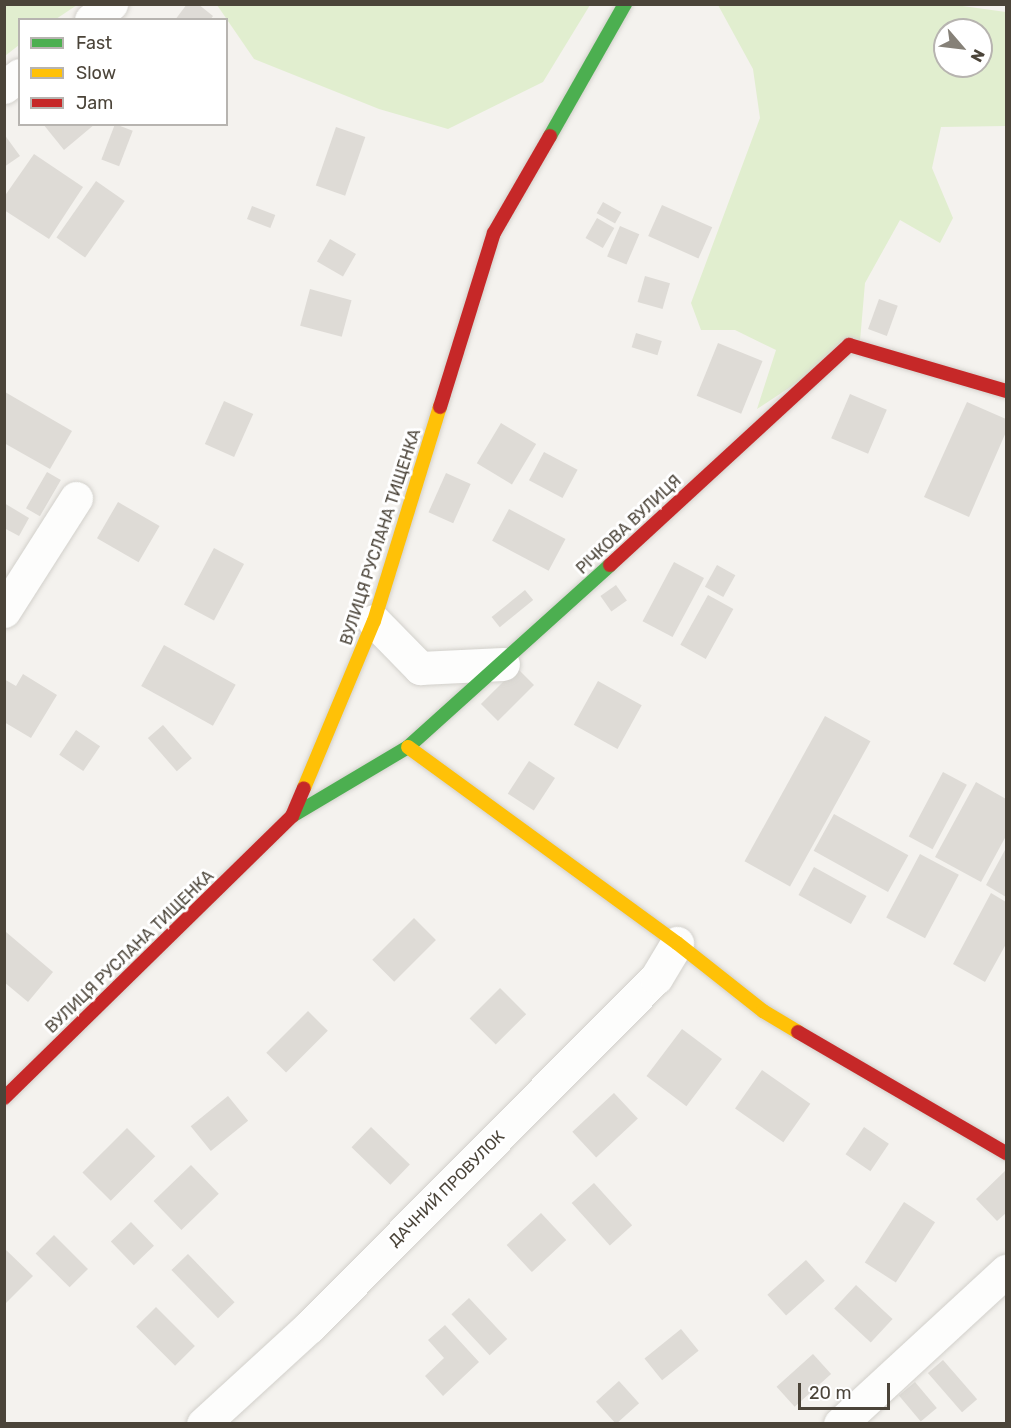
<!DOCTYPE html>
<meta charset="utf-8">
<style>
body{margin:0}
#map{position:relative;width:1011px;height:1428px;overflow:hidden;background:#f4f2ee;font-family:Rubik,sans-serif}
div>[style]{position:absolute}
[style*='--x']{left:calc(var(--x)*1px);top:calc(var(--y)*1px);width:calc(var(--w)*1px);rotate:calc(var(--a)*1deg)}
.green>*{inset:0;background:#e1eecf}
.building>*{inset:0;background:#dedbd6;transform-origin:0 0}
.roads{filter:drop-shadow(0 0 2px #d2d0cb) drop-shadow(0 0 2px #d2d0cb)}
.street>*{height:33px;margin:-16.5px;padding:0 16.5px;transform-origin:16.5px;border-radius:16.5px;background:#fdfdfc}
.fast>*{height:14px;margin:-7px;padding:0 7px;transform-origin:7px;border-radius:7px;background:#4caf50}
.slow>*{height:14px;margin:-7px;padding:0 7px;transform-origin:7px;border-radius:7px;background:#ffc107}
.jam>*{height:14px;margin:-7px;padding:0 7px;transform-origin:7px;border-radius:7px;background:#c62828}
span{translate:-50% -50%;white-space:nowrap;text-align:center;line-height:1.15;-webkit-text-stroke:6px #fff;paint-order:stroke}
.street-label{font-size:16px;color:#4b4439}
.frame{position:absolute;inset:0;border:6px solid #4b4439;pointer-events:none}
.legend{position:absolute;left:18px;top:18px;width:210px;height:108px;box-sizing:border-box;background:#fff;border:2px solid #b7b4b0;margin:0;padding:8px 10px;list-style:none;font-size:18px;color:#4b4439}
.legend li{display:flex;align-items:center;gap:12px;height:30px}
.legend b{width:30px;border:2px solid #b7b4b0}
.north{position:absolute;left:933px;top:18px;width:60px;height:60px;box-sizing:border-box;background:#fff;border:2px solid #b7b4b0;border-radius:50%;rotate:118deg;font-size:16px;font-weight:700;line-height:24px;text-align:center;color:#4b4439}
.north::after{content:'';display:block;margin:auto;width:21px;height:27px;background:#868178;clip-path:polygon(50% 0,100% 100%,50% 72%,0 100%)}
.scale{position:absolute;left:798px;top:1383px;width:92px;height:27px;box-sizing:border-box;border:3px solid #4b4439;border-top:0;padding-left:8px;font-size:18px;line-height:21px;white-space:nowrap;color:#4b4439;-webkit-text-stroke:4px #fff;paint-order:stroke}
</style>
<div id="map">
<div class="green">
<div style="clip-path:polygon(5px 4px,77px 4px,77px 5px,56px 19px,20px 20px,19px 45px,5px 56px)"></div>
<div style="clip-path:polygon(evenodd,948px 4px,1006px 12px,1006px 126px,941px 127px,932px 168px,953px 218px,940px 243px,900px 220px,865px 283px,860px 341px,757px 409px,776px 350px,735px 330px,701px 330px,691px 303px,760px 118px,753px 69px,718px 5px,948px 4px,945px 30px,981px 30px,981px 66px,945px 66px,945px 30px)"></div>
<div style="clip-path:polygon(217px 5px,590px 5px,543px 82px,448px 129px,379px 109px,254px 59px)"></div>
</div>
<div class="building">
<div style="clip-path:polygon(187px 4px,198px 4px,213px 16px,210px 20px,175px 20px)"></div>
<div style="clip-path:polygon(43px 124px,95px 124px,64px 150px)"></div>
<div style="left:115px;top:124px;width:19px;height:38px;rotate:21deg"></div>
<div style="left:336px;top:127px;width:31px;height:62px;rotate:19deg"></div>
<div style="clip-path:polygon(4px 134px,20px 156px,4px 167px)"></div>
<div style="clip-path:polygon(34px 154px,83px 187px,49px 239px,4px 210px,4px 197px)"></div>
<div style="left:96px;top:181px;width:35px;height:69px;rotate:35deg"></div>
<div style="left:603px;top:202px;width:21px;height:13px;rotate:29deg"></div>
<div style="left:662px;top:205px;width:55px;height:34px;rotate:24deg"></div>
<div style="left:252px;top:206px;width:25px;height:14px;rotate:21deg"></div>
<div style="left:597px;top:218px;width:20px;height:23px;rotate:30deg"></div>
<div style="left:620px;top:226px;width:21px;height:33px;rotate:23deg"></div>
<div style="left:330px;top:239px;width:30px;height:26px;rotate:30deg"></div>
<div style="left:645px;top:276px;width:26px;height:27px;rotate:16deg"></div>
<div style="left:310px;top:289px;width:43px;height:38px;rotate:15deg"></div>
<div style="left:879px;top:299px;width:20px;height:32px;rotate:20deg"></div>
<div style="left:636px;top:333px;width:27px;height:15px;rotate:17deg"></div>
<div style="left:718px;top:343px;width:48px;height:57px;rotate:22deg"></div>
<div style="clip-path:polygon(5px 392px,72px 431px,50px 469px,4px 443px)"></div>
<div style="left:850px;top:394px;width:40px;height:48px;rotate:23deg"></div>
<div style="left:224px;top:401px;width:32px;height:47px;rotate:24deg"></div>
<div style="clip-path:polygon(967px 402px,1006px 419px,1006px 432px,969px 517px,924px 497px)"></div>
<div style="left:501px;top:423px;width:41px;height:47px;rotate:31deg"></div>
<div style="left:544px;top:452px;width:38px;height:32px;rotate:28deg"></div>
<div style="left:47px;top:472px;width:16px;height:42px;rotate:30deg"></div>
<div style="left:446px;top:473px;width:27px;height:43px;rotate:24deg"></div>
<div style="left:118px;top:502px;width:48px;height:42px;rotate:30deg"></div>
<div style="clip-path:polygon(4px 503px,29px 518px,19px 536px,4px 528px)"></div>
<div style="left:509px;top:509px;width:64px;height:36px;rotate:28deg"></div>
<div style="left:214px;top:548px;width:34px;height:64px;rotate:28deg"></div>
<div style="left:674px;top:562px;width:34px;height:67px;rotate:28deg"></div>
<div style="left:717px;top:565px;width:21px;height:25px;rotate:29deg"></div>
<div style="left:616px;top:585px;width:19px;height:19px;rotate:55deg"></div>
<div style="left:525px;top:590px;width:13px;height:43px;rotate:51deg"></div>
<div style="left:708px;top:595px;width:29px;height:57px;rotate:29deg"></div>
<div style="left:164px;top:645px;width:82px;height:47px;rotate:29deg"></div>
<div style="left:517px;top:668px;width:24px;height:51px;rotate:45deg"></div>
<div style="clip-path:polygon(23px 674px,57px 695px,31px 738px,4px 722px,4px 679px,16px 686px)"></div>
<div style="left:598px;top:681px;width:50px;height:50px;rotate:29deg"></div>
<div style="left:825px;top:716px;width:52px;height:166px;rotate:29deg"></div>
<div style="left:163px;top:725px;width:44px;height:20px;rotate:49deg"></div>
<div style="left:76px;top:730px;width:29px;height:30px;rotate:34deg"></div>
<div style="left:529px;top:761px;width:31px;height:39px;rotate:33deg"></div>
<div style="left:943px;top:772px;width:27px;height:73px;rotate:28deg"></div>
<div style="clip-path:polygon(976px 782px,1006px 799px,1006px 836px,981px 882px,935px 857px)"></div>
<div style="left:834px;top:814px;width:85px;height:42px;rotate:29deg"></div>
<div style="clip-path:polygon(1006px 848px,1006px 897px,986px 885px)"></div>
<div style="left:920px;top:854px;width:44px;height:72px;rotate:28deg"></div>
<div style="left:814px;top:867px;width:60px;height:32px;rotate:29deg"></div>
<div style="clip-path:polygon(991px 893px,1006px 902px,1006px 944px,985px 982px,953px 964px)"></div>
<div style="left:414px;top:918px;width:31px;height:59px;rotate:45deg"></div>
<div style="clip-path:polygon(6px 932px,53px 972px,28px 1002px,4px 982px)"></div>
<div style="left:500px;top:988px;width:37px;height:43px;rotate:45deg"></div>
<div style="left:308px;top:1011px;width:28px;height:59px;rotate:45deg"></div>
<div style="left:682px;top:1029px;width:50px;height:59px;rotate:37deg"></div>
<div style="left:762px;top:1070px;width:59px;height:47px;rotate:35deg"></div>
<div style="left:614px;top:1093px;width:35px;height:57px;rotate:47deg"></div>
<div style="left:228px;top:1096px;width:32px;height:48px;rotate:51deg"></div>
<div style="left:371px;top:1127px;width:54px;height:28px;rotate:44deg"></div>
<div style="left:864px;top:1127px;width:30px;height:33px;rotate:34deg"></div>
<div style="left:127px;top:1128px;width:40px;height:63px;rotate:45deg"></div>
<div style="left:191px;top:1165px;width:40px;height:52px;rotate:46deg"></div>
<div style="clip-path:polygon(1006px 1170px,1006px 1213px,997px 1221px,976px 1199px)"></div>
<div style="left:594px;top:1183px;width:57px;height:30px;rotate:48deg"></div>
<div style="left:904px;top:1202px;width:37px;height:72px;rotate:33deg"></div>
<div style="left:541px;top:1213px;width:37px;height:47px;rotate:47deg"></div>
<div style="left:131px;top:1222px;width:33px;height:28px;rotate:46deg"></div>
<div style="left:54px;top:1235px;width:48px;height:26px;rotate:45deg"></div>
<div style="clip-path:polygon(4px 1248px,33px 1276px,4px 1305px)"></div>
<div style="left:188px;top:1254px;width:67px;height:23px;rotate:46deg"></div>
<div style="left:806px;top:1260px;width:28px;height:52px;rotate:48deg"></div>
<div style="left:856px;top:1285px;width:50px;height:32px;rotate:43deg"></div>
<div style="left:469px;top:1298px;width:56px;height:24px;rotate:47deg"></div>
<div style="left:156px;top:1307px;width:55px;height:28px;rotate:45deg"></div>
<div style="clip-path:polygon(445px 1325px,479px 1362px,443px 1396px,425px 1376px,444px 1358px,428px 1340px)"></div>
<div style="left:681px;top:1329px;width:28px;height:47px;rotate:51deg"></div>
<div style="left:813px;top:1354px;width:27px;height:49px;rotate:48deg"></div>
<div style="left:943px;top:1360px;width:52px;height:20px;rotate:49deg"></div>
<div style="left:619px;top:1381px;width:30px;height:31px;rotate:48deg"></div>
<div style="left:915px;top:1382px;width:34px;height:21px;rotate:50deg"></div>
</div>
<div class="roads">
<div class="street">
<div style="--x:91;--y:20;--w:26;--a:-39"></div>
<div style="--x:4;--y:87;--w:20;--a:-37"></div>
<div style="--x:4;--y:611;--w:134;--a:-57.5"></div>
<div style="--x:374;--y:621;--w:66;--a:45.6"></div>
<div style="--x:420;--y:668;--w:83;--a:-2.8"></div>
<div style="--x:203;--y:1424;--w:144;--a:-42.5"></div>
<div style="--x:309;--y:1327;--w:492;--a:-45.2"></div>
<div style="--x:656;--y:978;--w:41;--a:-59"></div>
<div style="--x:840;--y:1424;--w:226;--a:-42.7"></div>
</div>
<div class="fast">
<div style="--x:550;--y:136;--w:152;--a:-60.4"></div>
<div style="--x:292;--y:816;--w:135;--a:-30.7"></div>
<div style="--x:408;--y:747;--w:272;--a:-42"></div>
</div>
<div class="slow">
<div style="--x:408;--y:747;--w:333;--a:36.1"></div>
<div style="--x:677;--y:943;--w:110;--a:38.3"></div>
<div style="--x:763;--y:1011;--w:41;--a:31"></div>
<div style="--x:304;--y:788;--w:181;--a:-67.3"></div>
<div style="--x:374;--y:621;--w:224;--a:-72.9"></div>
</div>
<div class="jam">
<div style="--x:440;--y:407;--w:182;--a:-72.8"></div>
<div style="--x:494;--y:233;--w:112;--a:-60"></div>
<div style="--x:610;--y:565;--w:325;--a:-42.6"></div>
<div style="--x:849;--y:345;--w:164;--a:16.3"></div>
<div style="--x:798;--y:1032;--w:241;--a:30.2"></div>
<div style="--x:4;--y:1098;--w:403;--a:-44.4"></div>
<div style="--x:292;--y:816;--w:30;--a:-67"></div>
</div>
</div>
<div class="street-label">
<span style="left:629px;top:525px;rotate:-43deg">РІЧКОВА ВУЛИЦЯ</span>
<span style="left:381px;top:537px;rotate:-72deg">ВУЛИЦЯ РУСЛАНА ТИЩЕНКА</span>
<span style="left:130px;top:952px;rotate:-44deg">ВУЛИЦЯ РУСЛАНА ТИЩЕНКА</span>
<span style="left:447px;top:1189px;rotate:-45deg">ДАЧНИЙ ПРОВУЛОК</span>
</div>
<div class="frame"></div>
<ul class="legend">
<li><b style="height:8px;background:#4caf50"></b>Fast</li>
<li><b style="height:8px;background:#ffc107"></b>Slow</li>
<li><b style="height:8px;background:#c62828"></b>Jam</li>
</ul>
<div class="north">N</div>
<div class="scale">20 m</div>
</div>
